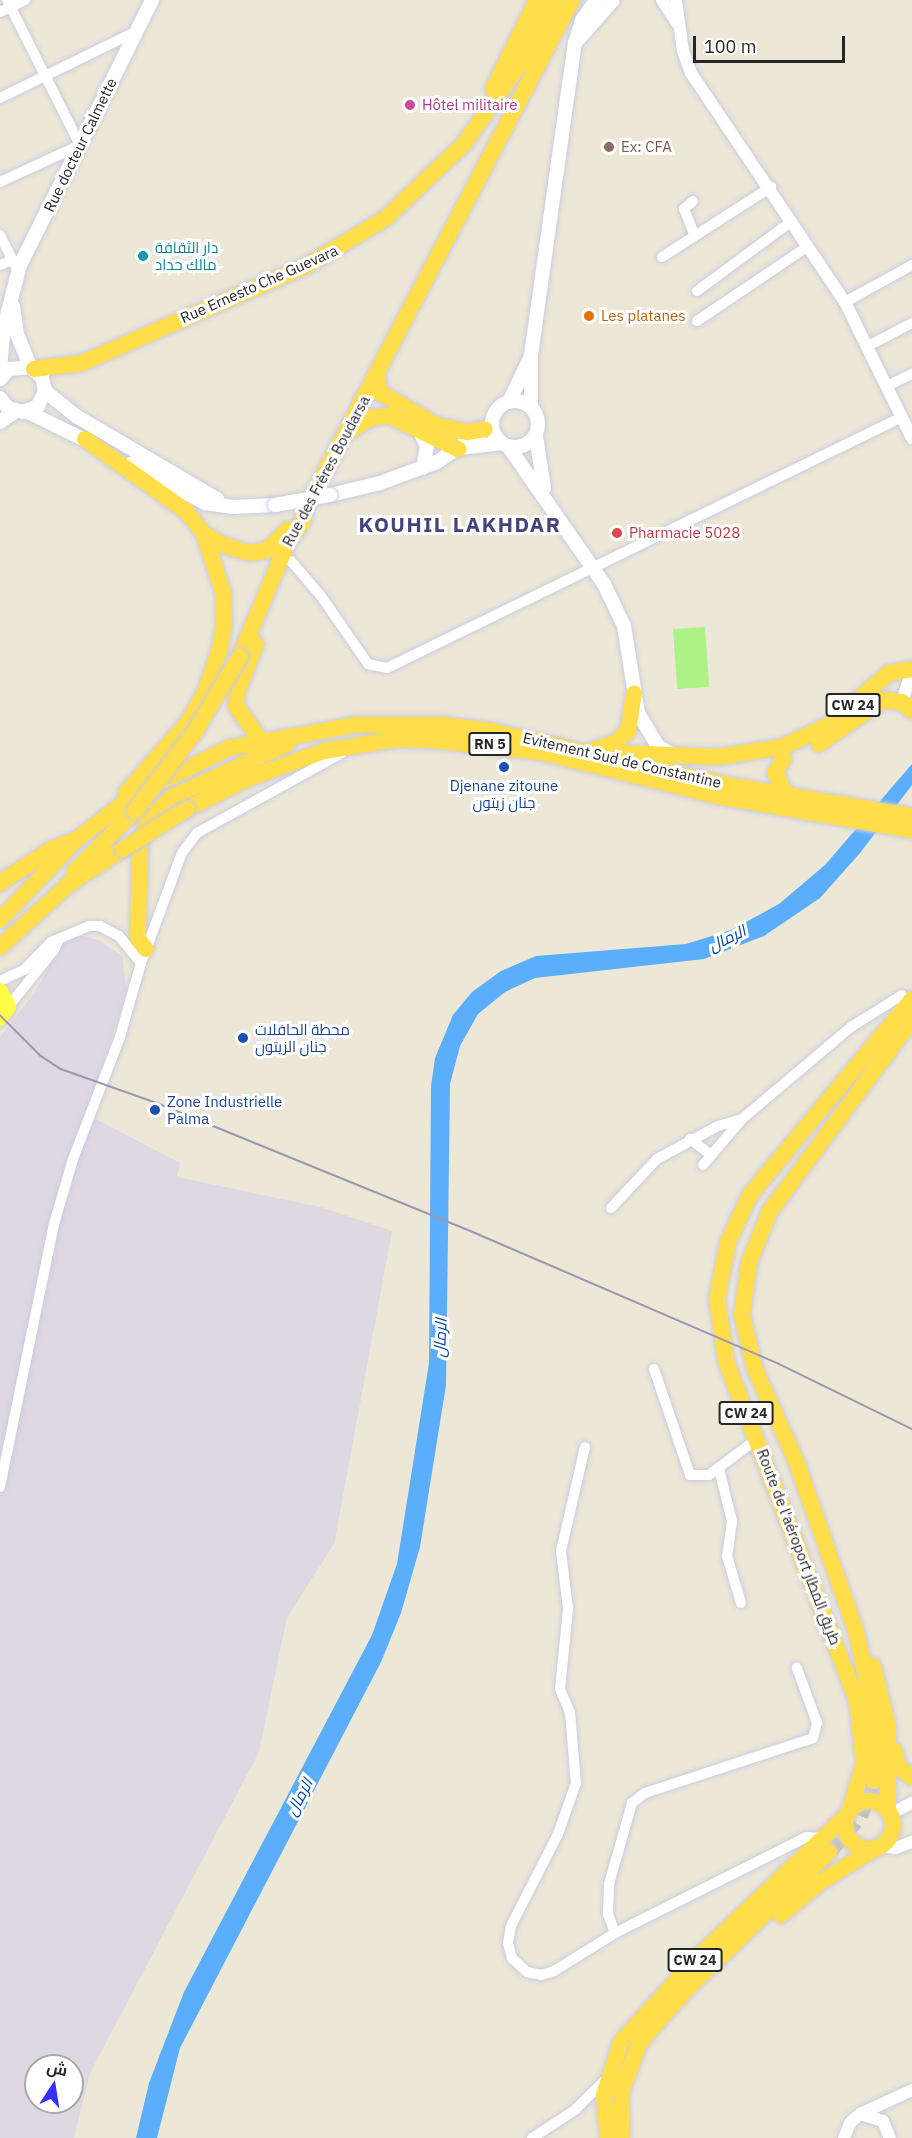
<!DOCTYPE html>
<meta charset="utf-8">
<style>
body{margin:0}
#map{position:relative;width:912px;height:2138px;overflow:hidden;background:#ece7d6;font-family:"IBM Plex Sans",Cairo,sans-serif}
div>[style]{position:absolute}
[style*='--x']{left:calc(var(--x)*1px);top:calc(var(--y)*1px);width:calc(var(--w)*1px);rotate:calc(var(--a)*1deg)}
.industrial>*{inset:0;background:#ddd8e2}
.pitch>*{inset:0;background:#acf285;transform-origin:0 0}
.water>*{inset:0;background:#5baefb}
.trunk-tunnel>*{height:16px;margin-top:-8px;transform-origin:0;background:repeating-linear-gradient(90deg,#c5c1b3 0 16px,transparent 0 24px)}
.roads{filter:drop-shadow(0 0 2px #cccbe2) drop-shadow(0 0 2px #cccbe2)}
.minor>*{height:10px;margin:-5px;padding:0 5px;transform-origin:5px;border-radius:5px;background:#fff}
.tertiary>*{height:12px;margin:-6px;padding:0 6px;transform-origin:6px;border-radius:6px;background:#fff}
.secondary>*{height:14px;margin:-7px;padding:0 7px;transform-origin:7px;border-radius:7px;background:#fff}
.secondary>.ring{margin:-7px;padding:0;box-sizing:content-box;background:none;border:14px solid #fff;border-radius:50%}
.primary>*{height:16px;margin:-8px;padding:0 8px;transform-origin:8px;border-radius:8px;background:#fffc47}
.trunk>*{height:16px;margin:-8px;padding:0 8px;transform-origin:8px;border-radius:8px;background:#ffde4a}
.trunk>.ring{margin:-8px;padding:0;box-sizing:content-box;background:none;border:16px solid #ffde4a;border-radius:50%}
.tram>*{height:1.5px;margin:-0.75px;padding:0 0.75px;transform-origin:0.75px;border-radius:0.75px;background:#9a99b4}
.bridges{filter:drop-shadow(0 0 2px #cccbe2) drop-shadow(0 0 2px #cccbe2)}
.secondary-bridge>*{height:14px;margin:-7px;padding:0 7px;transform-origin:7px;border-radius:7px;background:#fff}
.trunk-bridge>*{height:16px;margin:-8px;padding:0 8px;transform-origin:8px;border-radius:8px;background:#ffde4a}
.dots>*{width:16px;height:16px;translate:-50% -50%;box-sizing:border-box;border:3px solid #fff;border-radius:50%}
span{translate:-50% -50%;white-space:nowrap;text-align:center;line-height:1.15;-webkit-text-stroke:6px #fff;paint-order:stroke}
.shield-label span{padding:2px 4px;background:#fff;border:2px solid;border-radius:4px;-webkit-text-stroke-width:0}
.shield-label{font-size:14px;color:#272727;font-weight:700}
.hotel-label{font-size:15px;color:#b23c85}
.left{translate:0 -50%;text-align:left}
.street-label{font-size:15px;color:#272727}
.education-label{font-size:15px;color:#785e54}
.culture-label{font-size:15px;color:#0d838f}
.food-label{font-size:15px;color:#c56008}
.health-label{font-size:15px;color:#be3a42}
.transit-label{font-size:15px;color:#164399}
.water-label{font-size:16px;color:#0047a1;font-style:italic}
.district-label{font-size:21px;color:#45437b;font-weight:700;letter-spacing:1.5px}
.north{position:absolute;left:24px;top:2054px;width:60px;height:60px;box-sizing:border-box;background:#fff;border:2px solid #a9a9a9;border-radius:50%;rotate:12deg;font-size:16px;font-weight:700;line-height:24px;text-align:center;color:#272727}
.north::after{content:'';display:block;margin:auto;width:21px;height:27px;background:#352fff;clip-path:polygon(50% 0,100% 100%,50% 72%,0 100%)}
.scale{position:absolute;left:693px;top:36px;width:152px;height:27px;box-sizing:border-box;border:3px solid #272727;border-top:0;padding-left:8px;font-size:18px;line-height:21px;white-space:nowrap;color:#272727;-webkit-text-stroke:4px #fff;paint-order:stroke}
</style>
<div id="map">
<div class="industrial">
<div style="clip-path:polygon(evenodd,82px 936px,99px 940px,122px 956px,127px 992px,86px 1114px,180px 1163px,177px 1177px,320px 1207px,392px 1231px,334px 1544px,287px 1617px,259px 1752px,90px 2073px,74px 2138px,0 2138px,0 1037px,35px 992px,62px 943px,82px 936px,36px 2066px,72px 2066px,72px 2102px,36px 2102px,36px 2066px)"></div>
</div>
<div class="pitch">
<div style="left:705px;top:627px;width:60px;height:32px;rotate:86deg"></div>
</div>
<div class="water">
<div style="clip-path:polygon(912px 764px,912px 785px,860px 853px,820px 898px,764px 936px,704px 959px,535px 978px,505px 992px,478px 1014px,460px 1046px,450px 1084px,446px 1385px,420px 1547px,401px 1613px,381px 1662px,180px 2048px,157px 2138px,136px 2138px,149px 2083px,184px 1992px,372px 1635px,397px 1564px,429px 1363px,431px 1086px,435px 1058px,453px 1015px,472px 992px,501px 971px,536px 956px,686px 944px,731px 930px,779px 904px,825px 865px)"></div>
</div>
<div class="trunk-tunnel">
<div style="--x:829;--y:1852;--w:48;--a:-49.3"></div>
<div style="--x:860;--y:1816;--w:38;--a:-68"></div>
</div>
<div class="roads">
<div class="minor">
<div style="--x:0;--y:12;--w:28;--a:-26"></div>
<div style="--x:0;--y:98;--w:153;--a:-26.1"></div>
<div style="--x:0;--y:182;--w:88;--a:-24.8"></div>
<div style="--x:80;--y:145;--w:162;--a:-116.7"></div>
<div style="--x:693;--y:201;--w:12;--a:138"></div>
<div style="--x:684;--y:209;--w:29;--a:68"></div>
<div style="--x:0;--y:235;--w:40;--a:63.4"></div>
<div style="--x:662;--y:257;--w:130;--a:-32.7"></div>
<div style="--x:0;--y:265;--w:13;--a:-23"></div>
<div style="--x:697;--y:291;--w:118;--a:-36.4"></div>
<div style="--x:845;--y:302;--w:77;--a:-28.9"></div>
<div style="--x:697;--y:321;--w:134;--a:-34"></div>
<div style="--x:868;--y:346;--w:50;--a:-27.6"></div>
<div style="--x:887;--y:386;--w:28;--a:-26"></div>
<div style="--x:291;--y:561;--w:46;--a:49.4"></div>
<div style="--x:321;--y:596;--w:83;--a:55.3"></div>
<div style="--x:368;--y:664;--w:19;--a:12"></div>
<div style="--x:387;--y:668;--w:573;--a:-25.98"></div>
<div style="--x:0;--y:981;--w:26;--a:-25"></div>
<div style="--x:24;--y:970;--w:39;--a:-46"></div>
<div style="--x:51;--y:942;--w:41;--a:-22.8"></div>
<div style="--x:89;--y:926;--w:11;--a:0"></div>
<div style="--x:100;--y:926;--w:21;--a:28"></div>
<div style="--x:119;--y:936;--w:35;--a:51"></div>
<div style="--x:8;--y:1007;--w:73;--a:-51.1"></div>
<div style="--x:54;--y:950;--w:12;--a:-66"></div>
<div style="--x:690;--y:1139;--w:26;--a:37"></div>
<div style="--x:703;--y:1165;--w:60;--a:-49.7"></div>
<div style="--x:611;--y:1208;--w:67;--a:-46.8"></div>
<div style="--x:657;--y:1159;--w:69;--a:-28.4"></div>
<div style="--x:718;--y:1126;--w:25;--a:-16"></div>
<div style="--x:742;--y:1119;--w:143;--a:-40.2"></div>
<div style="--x:851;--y:1027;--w:60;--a:-32.1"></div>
<div style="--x:654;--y:1369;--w:112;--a:71.2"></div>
<div style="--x:690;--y:1475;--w:19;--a:0"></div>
<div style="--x:709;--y:1475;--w:60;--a:-36.9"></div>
<div style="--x:585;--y:1447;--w:107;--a:103"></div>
<div style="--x:561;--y:1551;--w:58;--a:83.1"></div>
<div style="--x:568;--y:1609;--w:80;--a:95.7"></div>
<div style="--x:560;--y:1689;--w:25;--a:67"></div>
<div style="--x:570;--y:1712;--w:71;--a:85.2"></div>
<div style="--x:576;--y:1783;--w:54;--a:109.4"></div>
<div style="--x:558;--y:1834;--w:103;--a:117.1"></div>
<div style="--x:511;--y:1926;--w:17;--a:100"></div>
<div style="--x:508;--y:1943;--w:16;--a:75"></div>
<div style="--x:512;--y:1958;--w:21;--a:43"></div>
<div style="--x:527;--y:1972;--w:14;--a:12"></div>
<div style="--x:541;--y:1975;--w:14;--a:-17"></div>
<div style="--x:554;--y:1971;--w:72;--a:-31.9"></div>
<div style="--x:615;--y:1933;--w:215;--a:-26.6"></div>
<div style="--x:807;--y:1837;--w:17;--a:3"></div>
<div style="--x:719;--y:1469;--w:54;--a:76"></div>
<div style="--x:732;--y:1521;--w:35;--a:98"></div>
<div style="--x:727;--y:1556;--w:49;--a:73.4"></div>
<div style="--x:0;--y:1487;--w:268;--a:-78.4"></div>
<div style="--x:54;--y:1224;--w:68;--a:-73.7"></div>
<div style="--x:73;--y:1159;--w:131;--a:-68.9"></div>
<div style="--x:120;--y:1037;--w:77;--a:-74.2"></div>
<div style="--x:141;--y:963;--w:117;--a:-69.6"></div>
<div style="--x:182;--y:853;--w:25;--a:-53"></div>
<div style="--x:197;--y:833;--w:166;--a:-28.9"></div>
<div style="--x:615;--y:1933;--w:20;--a:-110"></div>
<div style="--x:608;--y:1914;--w:30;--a:-88"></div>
<div style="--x:609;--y:1884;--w:84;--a:-74.1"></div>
<div style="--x:632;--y:1803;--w:16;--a:-38"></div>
<div style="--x:645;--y:1793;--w:177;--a:-18.1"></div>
<div style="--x:813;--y:1738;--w:16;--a:-75"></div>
<div style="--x:817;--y:1723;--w:59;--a:-110"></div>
<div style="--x:532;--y:2138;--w:51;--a:-33.1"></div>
<div style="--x:575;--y:2110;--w:47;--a:-45"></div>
</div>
<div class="tertiary">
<div style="--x:662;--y:0;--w:27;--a:57"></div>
<div style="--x:676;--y:0;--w:51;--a:82.2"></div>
<div style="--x:683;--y:51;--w:23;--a:70"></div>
<div style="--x:691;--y:73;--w:276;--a:56.1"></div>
<div style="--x:845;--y:302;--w:152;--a:63.8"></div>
<div style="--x:902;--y:702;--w:34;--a:-73"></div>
<div style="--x:890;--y:1814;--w:25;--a:-27"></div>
<div style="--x:881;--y:1846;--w:15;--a:8"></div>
<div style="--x:896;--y:1848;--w:17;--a:-21"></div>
<div style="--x:860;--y:2114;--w:24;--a:17"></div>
<div style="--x:883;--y:2121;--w:18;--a:68"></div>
<div style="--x:844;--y:2138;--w:16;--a:-68"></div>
<div style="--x:850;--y:2123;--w:13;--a:-42"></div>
<div style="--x:860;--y:2114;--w:57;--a:-24.8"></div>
</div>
<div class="secondary">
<div style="--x:596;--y:0;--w:24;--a:125"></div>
<div style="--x:582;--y:20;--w:24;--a:107"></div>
<div style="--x:575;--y:43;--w:57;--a:-48.5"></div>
<div style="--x:13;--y:306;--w:28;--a:82"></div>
<div style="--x:17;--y:334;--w:35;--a:68"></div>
<div style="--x:0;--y:369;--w:38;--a:-85"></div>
<div style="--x:3;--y:331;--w:68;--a:-75.6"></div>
<div style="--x:20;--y:265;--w:296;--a:-63.5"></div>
<div style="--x:0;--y:379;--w:13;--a:-48"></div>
<div style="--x:9;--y:369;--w:21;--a:-5"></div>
<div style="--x:30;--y:367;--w:16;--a:40"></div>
<div style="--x:42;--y:377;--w:14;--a:78"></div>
<div style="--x:45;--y:391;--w:17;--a:115"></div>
<div style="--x:38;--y:406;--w:16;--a:158"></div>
<div style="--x:23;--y:412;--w:16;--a:-165"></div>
<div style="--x:8;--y:408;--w:13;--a:-129"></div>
<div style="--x:45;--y:391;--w:40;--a:39"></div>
<div style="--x:76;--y:416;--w:164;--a:30.5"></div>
<div class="ring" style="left:492px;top:401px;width:32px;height:32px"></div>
<div style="--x:509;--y:402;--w:47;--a:-64.5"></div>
<div style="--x:531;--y:406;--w:51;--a:-90"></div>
<div style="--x:531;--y:355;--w:315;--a:-82"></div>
<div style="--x:28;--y:412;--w:72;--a:26.2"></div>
<div style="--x:0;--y:422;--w:18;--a:-34"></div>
<div style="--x:418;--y:428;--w:20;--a:63"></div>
<div style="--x:427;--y:446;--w:22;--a:100"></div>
<div style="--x:536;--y:436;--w:53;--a:81.3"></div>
<div style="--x:508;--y:446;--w:168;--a:55.2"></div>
<div style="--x:604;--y:584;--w:47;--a:64.5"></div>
<div style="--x:624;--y:626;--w:88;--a:80.9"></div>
<div style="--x:638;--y:713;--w:39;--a:59"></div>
<div style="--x:658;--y:746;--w:17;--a:31"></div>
<div style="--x:460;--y:448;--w:42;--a:-6.8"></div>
<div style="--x:131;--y:464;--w:84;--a:27.8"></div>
<div style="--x:205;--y:503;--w:27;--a:8"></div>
<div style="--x:232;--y:507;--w:43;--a:-2.7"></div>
<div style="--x:330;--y:495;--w:51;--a:-13.5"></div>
<div style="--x:380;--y:483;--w:61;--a:-20.2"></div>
<div style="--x:437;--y:462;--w:67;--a:-34.6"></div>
</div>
<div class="primary">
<div style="--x:0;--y:991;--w:18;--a:63"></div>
<div style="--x:8;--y:1007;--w:14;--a:126"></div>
</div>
<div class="trunk">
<div style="--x:493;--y:89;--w:99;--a:-63.7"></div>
<div style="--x:34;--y:369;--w:48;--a:-7.1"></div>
<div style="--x:82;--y:363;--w:244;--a:-23.4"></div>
<div style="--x:306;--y:266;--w:93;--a:-31"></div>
<div style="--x:386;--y:218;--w:108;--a:-43.5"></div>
<div style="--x:464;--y:144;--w:106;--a:-55"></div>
<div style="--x:525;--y:57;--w:64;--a:-63"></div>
<div style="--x:377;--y:373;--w:19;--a:84"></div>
<div style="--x:379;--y:392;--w:66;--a:30.1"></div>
<div style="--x:436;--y:425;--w:32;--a:13"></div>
<div style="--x:467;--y:432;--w:18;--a:-9"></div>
<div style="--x:348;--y:432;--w:26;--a:-32"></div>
<div style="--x:370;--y:418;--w:20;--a:-6"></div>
<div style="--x:390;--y:416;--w:76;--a:25.9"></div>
<div style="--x:85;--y:439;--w:124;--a:35.5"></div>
<div style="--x:186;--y:511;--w:29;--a:52"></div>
<div style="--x:204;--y:534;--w:61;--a:71.9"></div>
<div style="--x:223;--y:592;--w:33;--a:88"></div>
<div style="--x:224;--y:625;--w:27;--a:100"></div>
<div style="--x:219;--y:652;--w:42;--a:109.3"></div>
<div style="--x:205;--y:692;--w:33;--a:119"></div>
<div style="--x:189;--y:721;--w:96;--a:131.2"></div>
<div style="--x:204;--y:534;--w:22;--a:30"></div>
<div style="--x:223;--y:545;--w:28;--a:17"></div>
<div style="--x:250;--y:553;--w:17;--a:-10"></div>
<div style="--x:267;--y:550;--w:30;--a:-44"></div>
<div style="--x:256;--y:644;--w:53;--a:111.2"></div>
<div style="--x:237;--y:693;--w:13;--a:94"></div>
<div style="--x:236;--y:706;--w:43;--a:54.5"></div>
<div style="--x:240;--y:656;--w:124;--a:-67.2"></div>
<div style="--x:288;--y:542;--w:24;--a:-54"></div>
<div style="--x:302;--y:523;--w:13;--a:-77"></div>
<div style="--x:305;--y:510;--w:576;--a:-62.37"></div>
<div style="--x:819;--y:744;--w:78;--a:-34.5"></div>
<div style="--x:883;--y:700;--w:19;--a:6"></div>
<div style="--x:902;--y:702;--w:13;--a:42"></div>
<div style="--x:590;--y:751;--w:26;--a:-18"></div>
<div style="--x:615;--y:743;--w:18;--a:-43"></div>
<div style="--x:628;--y:731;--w:38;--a:-81"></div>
<div style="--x:623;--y:753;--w:95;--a:2.4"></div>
<div style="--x:718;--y:757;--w:65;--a:-8.9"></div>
<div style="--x:782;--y:747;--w:52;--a:-25.1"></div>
<div style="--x:829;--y:725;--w:79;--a:-40.9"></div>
<div style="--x:889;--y:673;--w:23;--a:-10"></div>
<div style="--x:784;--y:758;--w:17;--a:121"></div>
<div style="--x:775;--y:773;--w:26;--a:62"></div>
<div style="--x:187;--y:809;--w:67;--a:-26.6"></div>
<div style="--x:247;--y:779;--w:82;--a:-20"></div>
<div style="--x:324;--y:751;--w:74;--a:-9.3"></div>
<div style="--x:397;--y:739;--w:34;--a:2"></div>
<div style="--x:431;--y:740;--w:111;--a:6.2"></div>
<div style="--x:541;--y:752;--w:187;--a:14"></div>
<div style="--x:722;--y:797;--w:193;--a:9.9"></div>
<div style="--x:74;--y:872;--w:86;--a:-45"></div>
<div style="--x:0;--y:883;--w:60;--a:-33.4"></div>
<div style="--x:50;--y:850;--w:24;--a:-22"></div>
<div style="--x:0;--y:920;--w:110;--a:-46.5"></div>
<div style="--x:76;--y:840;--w:73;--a:-37.8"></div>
<div style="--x:134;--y:795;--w:106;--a:-26.3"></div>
<div style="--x:229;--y:748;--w:129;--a:-10.3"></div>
<div style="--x:356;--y:725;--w:88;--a:0"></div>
<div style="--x:444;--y:725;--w:47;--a:7.3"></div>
<div style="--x:491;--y:731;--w:237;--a:12.9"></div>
<div style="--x:722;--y:784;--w:193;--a:9.6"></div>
<div style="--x:0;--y:947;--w:93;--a:-42.4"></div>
<div style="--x:69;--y:884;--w:64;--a:-32.9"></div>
<div style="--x:146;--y:949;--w:13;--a:-129"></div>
<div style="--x:138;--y:939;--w:9;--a:-90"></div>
<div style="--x:138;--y:930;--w:83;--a:-88.6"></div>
<div style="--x:140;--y:847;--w:28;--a:-75"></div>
<div style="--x:147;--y:820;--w:34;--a:-43"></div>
<div style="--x:172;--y:797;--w:127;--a:-24.7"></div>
<div style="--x:873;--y:1666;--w:62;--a:76"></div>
<div style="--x:888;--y:1726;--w:84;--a:90"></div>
<div style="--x:894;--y:1750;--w:19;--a:74"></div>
<div style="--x:899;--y:1768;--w:16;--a:35"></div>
<div style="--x:874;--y:1781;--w:67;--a:-90"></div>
<div style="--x:874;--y:1714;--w:85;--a:-102.2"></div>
<div style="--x:856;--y:1631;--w:178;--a:-109.4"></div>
<div style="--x:797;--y:1463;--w:103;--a:-114.1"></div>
<div style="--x:755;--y:1369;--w:56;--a:-103.5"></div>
<div style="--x:742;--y:1315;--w:52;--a:-82.3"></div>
<div style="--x:749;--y:1263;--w:56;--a:-68"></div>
<div style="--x:770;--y:1211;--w:238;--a:-53.4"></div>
<div class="ring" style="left:845px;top:1801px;width:32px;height:32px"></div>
<div style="--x:850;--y:1809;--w:47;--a:-72.7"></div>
<div style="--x:864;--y:1764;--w:63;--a:-96.3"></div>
<div style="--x:857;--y:1701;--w:364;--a:-111.1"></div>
<div style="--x:726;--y:1361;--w:63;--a:-98.3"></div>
<div style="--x:717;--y:1299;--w:58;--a:-79.1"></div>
<div style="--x:728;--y:1242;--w:52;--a:-64.9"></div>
<div style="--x:750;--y:1195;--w:254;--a:-50.4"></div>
<div style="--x:781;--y:1915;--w:50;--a:-40.1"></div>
<div style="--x:819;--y:1883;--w:65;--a:-31.7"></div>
<div style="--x:608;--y:2138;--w:43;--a:-95.3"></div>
<div style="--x:604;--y:2095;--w:56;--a:-72.2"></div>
<div style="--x:621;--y:2042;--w:118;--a:-47.8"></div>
<div style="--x:700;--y:1955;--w:202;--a:-43.6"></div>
<div style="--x:622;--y:2138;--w:46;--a:-91.2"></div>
<div style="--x:621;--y:2092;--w:53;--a:-69.2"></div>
<div style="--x:640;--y:2042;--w:69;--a:-48.5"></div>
<div style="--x:686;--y:1990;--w:199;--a:-44"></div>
</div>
</div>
<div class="tram">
<div style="--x:0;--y:1015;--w:58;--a:45"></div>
<div style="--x:41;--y:1056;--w:24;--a:33"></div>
<div style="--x:61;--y:1069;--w:102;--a:19.5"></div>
<div style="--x:157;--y:1103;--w:341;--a:22.2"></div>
<div style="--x:473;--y:1232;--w:333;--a:23.3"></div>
<div style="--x:779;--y:1364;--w:148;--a:26"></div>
</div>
<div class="bridges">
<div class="secondary-bridge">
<div style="--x:275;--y:505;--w:56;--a:-10.3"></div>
</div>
<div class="trunk-bridge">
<div style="--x:135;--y:811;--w:99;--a:-52.8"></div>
<div style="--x:195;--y:732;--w:88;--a:-59.4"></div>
<div style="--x:123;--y:849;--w:75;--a:-32"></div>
</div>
</div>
<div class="dots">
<div style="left:410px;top:105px;background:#d1479c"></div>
<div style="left:609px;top:147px;background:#8d6e63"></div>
<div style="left:143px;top:256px;background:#0f9aa8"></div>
<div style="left:589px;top:316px;background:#e8710a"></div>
<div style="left:617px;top:533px;background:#e0444e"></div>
<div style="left:504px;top:767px;background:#1a4fb4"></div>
<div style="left:243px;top:1038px;background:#1a4fb4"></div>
<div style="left:155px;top:1110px;background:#1a4fb4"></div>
</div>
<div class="shield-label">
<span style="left:853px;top:705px">CW 24</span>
<span style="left:490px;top:744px">RN 5</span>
<span style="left:746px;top:1413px">CW 24</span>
<span style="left:695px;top:1960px">CW 24</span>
</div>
<div class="hotel-label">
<span class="left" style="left:422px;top:105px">Hôtel militaire</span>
</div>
<div class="street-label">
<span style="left:80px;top:145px;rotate:-64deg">Rue docteur Calmette</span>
<span style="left:259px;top:284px;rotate:-24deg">Rue Ernesto Che Guevara</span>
<span style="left:326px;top:471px;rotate:-62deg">Rue des Frères Boudarsa</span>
<span style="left:622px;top:760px;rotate:13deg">Evitement Sud de Constantine</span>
<span style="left:799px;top:1547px;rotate:69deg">Route de l'aéroport طريق المطار</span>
</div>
<div class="education-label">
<span class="left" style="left:621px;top:147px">Ex: CFA</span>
</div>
<div class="culture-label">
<span class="left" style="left:155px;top:256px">دار الثقافة<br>مالك حداد</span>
</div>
<div class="food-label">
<span class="left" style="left:601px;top:316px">Les platanes</span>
</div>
<div class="health-label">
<span class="left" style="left:629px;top:533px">Pharmacie 5028</span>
</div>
<div class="transit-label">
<span style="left:504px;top:794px">Djenane zitoune<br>جنان زيتون</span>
<span class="left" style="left:255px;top:1038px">محطة الحافلات<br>جنان الزيتون</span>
<span class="left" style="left:167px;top:1110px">Zone Industrielle<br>Palma</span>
</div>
<div class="water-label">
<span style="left:727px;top:938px;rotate:-26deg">الرمال</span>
<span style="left:440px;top:1338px;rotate:-87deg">الرمال</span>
<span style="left:299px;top:1797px;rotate:-62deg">الرمال</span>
</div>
<div class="district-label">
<span style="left:460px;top:524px">KOUHIL LAKHDAR</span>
</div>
<div class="north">ش</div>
<div class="scale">100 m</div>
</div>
